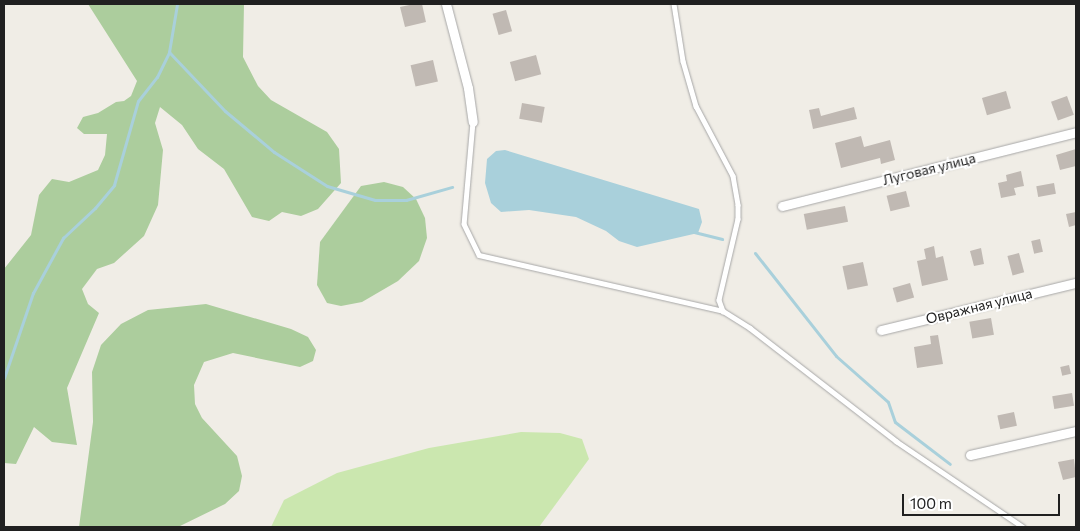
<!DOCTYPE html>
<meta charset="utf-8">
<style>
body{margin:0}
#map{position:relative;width:1080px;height:531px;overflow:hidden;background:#f0ede6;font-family:Commissioner,sans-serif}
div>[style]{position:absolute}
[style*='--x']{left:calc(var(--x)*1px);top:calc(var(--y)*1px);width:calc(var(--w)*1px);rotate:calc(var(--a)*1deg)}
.grass>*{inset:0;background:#cbe7af}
.forest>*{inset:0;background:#accd9d}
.water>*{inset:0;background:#a9d0db}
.stream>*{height:3px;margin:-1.5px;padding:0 1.5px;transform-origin:1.5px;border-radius:1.5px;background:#a9d0db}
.building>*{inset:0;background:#c0b9b3;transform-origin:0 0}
.roads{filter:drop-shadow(0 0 1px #a7a7a7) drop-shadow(0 0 1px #a7a7a7)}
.lane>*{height:4.5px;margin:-2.25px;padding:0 2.25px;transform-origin:2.25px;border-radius:2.25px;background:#fff}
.street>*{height:9px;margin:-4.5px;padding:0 4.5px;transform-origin:4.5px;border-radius:4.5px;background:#fff}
span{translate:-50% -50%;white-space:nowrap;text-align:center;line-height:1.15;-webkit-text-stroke:4px #fff;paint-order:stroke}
.street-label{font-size:14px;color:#202020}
.frame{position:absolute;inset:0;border:5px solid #202020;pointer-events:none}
.scale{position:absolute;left:902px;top:494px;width:158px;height:22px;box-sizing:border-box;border:2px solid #202020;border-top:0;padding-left:6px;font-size:15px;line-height:18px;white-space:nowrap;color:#202020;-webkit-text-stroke:4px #fff;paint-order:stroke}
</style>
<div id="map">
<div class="grass">
<div style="clip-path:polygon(521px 432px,560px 433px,582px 439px,589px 459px,539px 527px,271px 527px,284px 500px,337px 473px,429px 448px)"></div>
</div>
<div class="forest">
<div style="clip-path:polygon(88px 4px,244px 4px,243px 57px,258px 86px,271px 100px,327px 132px,339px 149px,341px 183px,318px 209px,301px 216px,282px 212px,269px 221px,252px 217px,224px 169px,198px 149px,182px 125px,160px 107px,155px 123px,163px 150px,158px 205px,144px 236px,114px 263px,97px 269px,82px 289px,88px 304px,99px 313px,67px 388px,77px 445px,52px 442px,34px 427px,16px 464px,4px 463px,4px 269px,31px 235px,39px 195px,52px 179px,69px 182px,98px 170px,105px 155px,107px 134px,84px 134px,77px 128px,83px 117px,98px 113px,116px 102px,124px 101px,131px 96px,137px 81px)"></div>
<div style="clip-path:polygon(384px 182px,403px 187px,416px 199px,425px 218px,427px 238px,419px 261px,398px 281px,362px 302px,341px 306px,327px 303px,317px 285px,320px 242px,361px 186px)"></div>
<div style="clip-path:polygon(206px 304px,291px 329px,308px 337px,316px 350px,313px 361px,300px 367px,233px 353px,204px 362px,194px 385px,195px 404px,202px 418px,237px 456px,242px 476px,239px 491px,225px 504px,178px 527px,79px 527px,93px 422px,92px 372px,101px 345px,121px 324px,148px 310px)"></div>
</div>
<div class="water">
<div style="clip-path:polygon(505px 150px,699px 209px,702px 222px,698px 233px,637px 247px,619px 241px,606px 231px,576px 217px,529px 210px,501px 212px,491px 203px,485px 183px,487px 159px,496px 151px)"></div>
</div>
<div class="stream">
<div style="--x:169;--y:52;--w:81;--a:46.5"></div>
<div style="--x:225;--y:111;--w:64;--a:39.9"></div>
<div style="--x:274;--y:152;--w:63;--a:32.7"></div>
<div style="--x:327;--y:186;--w:50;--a:16.3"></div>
<div style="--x:375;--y:200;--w:31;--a:0"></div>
<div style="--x:406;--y:200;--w:48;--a:-15.8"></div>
<div style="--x:694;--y:232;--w:29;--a:14"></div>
<div style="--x:755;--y:253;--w:131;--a:51.8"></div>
<div style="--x:836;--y:356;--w:69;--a:41.5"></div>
<div style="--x:888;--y:402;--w:21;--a:71"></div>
<div style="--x:895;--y:422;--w:69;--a:37.4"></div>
<div style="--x:4;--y:378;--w:90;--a:-71.2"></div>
<div style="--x:33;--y:293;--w:63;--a:-61.4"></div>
<div style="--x:63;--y:238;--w:44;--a:-43.2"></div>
<div style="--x:95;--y:208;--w:30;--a:-50"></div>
<div style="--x:114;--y:185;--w:87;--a:-74.1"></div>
<div style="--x:138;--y:101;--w:31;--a:-52"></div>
<div style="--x:157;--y:77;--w:28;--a:-64"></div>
<div style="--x:169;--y:52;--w:49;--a:-80.5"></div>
</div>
<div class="building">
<div style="clip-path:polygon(414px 4px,422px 4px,426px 22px,405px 27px,400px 7px)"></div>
<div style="left:506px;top:10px;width:22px;height:14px;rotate:74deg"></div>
<div style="left:536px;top:55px;width:20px;height:27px;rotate:75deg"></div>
<div style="left:433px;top:60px;width:22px;height:23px;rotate:77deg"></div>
<div style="left:1006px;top:91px;width:18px;height:25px;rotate:74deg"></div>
<div style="left:1067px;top:96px;width:20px;height:17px;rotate:70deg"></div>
<div style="left:522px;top:103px;width:23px;height:16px;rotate:10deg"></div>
<div style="clip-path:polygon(854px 107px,857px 119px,813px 129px,809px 110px,819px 108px,821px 116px)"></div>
<div style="clip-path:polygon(861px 136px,864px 147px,890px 140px,895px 160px,881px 164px,880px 158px,841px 168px,835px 143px)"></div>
<div style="clip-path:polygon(1076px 149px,1076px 166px,1060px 170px,1056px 155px)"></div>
<div style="clip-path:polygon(1021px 171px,1024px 186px,1014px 188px,1016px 195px,1001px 198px,998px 183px,1007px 181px,1006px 175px)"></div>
<div style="left:1054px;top:183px;width:11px;height:18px;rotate:80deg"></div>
<div style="left:906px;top:191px;width:16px;height:20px;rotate:76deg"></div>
<div style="left:845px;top:206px;width:16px;height:42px;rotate:79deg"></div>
<div style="clip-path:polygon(1076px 212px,1076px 225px,1069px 227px,1066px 214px)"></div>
<div style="left:1040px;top:239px;width:13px;height:9px;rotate:77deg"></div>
<div style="clip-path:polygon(934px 246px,936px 258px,943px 256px,948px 280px,922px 286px,917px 261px,926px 259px,924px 249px)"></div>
<div style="clip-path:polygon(981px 248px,984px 264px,974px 266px,970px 251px)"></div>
<div style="left:1019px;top:253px;width:20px;height:12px;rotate:75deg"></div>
<div style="left:863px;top:262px;width:24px;height:21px;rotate:78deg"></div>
<div style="left:910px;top:283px;width:15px;height:18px;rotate:74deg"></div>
<div style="left:991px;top:318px;width:17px;height:22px;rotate:80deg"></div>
<div style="clip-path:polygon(938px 335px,943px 364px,917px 368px,914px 347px,931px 344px,930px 336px)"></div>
<div style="left:1069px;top:365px;width:9px;height:9px;rotate:77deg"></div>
<div style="left:1072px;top:393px;width:13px;height:20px;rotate:81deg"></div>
<div style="left:1014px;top:412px;width:14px;height:17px;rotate:78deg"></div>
<div style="clip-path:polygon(1074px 459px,1076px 477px,1063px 480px,1058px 462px)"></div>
</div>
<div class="roads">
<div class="lane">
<div style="--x:674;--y:4;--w:58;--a:81"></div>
<div style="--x:683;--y:61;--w:47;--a:73.9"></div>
<div style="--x:696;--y:106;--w:79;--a:62.1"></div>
<div style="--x:733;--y:176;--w:29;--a:80"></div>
<div style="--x:738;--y:205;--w:14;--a:90"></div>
<div style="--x:738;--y:219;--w:83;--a:103.2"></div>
<div style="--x:719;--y:300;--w:12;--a:70"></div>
<div style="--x:723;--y:311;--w:32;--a:32"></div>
<div style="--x:750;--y:328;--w:185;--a:37.7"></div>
<div style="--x:896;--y:441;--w:153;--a:34.1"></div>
<div style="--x:473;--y:122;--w:102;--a:95"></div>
<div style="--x:464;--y:224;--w:34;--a:64"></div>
<div style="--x:479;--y:255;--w:250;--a:12.9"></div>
</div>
<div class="street">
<div style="--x:446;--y:4;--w:87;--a:75.3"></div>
<div style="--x:468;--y:88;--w:34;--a:82"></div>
<div style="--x:782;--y:206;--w:303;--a:-14.1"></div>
<div style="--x:881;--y:330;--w:201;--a:-13.6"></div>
<div style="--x:970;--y:455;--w:109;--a:-12.8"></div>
</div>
</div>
<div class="street-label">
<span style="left:929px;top:169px;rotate:-14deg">Луговая улица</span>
<span style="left:979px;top:306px;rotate:-14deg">Овражная улица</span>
</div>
<div class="frame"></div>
<div class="scale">100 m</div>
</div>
